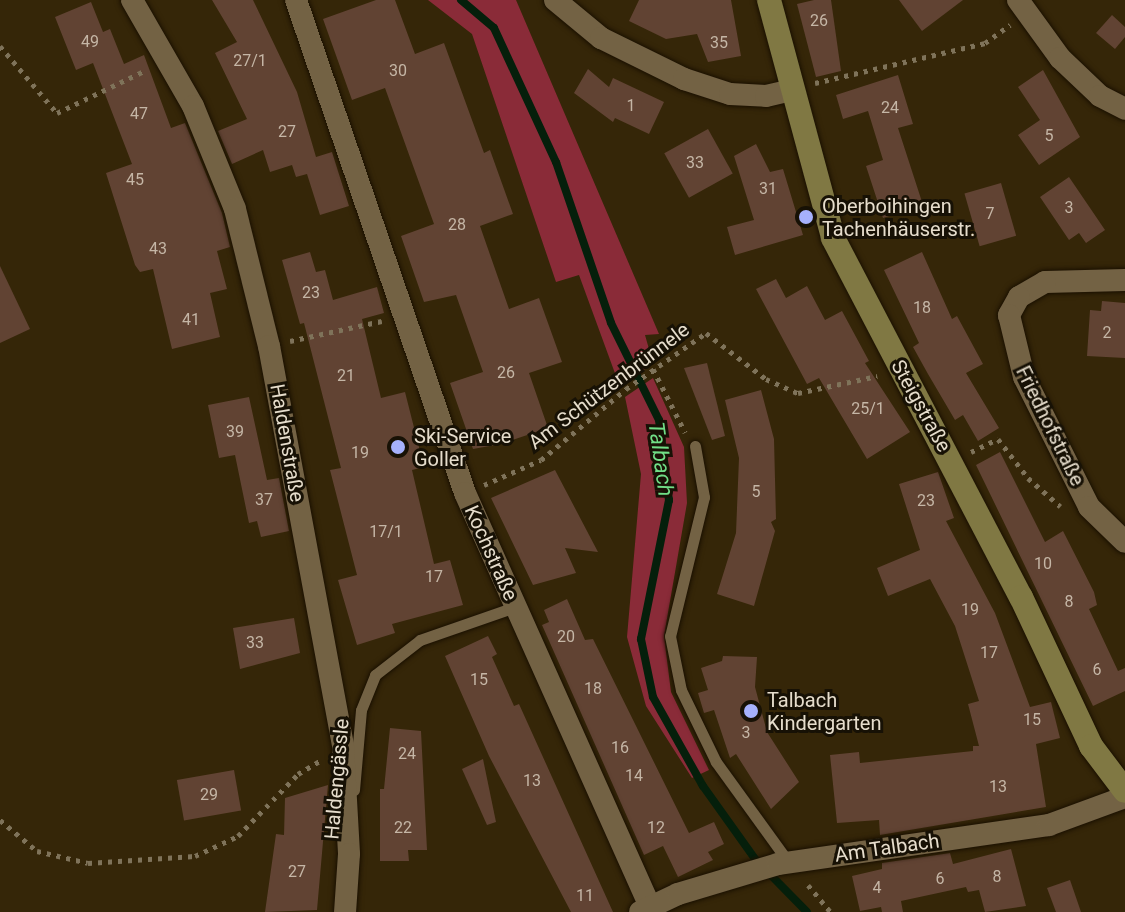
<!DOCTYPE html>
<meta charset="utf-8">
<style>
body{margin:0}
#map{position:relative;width:1125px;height:912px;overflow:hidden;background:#352608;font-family:Roboto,sans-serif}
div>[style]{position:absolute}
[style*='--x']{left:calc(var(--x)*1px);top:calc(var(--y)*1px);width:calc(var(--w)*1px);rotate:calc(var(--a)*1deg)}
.forest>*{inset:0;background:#8a2b38}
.stream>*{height:8px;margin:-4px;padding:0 4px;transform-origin:4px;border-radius:4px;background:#051f0b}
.building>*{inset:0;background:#614333;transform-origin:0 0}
.path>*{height:5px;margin-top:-2.5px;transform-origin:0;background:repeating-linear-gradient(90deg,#7f735a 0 4px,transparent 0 10px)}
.roads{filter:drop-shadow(0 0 2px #1a1000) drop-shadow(0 0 2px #1a1000)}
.lane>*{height:11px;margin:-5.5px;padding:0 5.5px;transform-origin:5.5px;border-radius:5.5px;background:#736244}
.street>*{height:22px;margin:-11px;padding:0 11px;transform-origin:11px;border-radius:11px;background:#736244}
.secondary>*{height:24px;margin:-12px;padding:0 12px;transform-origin:12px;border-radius:12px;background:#807843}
.dots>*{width:22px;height:22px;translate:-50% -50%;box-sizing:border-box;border:4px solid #171105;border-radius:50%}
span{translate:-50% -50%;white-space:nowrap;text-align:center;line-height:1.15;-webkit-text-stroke:6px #171105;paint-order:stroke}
.number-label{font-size:16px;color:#c5b6a6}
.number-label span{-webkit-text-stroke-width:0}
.poi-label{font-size:20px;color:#e6ddcc}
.left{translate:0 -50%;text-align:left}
.street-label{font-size:20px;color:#e6ddcc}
.water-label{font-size:22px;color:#71de86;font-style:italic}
</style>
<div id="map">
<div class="forest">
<div style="clip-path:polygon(428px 0,516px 0,659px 334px,645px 335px,653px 363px,620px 387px,579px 275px,556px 282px,472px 34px)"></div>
<div style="clip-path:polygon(653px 378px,684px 447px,687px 503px,664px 636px,671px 692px,709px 770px,692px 778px,646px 706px,627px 637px,641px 474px,625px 397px)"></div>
</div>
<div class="stream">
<div style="--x:461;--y:0;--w:43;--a:40.3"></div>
<div style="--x:494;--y:28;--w:148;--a:65.2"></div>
<div style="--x:556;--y:162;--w:170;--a:71.1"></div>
<div style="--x:611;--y:323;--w:108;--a:63.7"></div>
<div style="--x:659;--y:420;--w:81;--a:82.9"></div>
<div style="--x:669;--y:500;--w:142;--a:101.4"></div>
<div style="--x:641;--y:639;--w:59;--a:78.3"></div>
<div style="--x:653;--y:697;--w:102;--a:60.7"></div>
<div style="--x:703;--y:786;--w:90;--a:54.5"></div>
<div style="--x:755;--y:859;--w:74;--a:45.5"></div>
</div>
<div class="building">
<div style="clip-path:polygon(212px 0,253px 0,297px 92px,316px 157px,332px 152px,349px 206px,320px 215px,307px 174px,296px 177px,292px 165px,270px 172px,263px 150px,232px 164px,218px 131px,247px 119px,215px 53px,237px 42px)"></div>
<div style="clip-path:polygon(376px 0,395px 0,415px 54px,444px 43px,484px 153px,490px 150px,513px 214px,480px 226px,509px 309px,539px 298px,562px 362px,529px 373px,548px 428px,501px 444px,473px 449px,450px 383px,483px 372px,456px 295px,424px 302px,401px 236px,434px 224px,385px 88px,352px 100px,323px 19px)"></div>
<div style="clip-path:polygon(639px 0,731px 0,741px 56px,708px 62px,697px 34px,666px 39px,629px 21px)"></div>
<div style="clip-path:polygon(814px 0,831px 0,841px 71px,816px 77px,797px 4px)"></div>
<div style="clip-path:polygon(899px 0,963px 0,922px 31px)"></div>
<div style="clip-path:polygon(91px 2px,103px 32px,110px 29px,124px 64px,144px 55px,171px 128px,185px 123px,222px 213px,230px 247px,217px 251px,227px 289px,210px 293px,220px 337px,172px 349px,153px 269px,140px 272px,135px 265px,106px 173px,132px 164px,93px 63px,76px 70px,55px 17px)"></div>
<div style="clip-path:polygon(1112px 15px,1125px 27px,1125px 37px,1115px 49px,1096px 33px)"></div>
<div style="clip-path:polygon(588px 69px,609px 87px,613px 78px,664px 102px,649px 134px,615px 118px,613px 122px,574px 93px)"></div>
<div style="clip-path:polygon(1043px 70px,1080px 137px,1039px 165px,1018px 135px,1040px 120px,1018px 87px)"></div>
<div style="clip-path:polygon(898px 75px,913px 124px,898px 128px,923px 205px,883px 218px,866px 166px,883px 160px,868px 111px,843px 119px,836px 95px)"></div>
<div style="left:708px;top:129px;width:51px;height:50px;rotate:61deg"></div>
<div style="clip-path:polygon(756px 144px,770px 172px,783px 169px,803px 235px,735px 255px,727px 227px,754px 220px,734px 156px)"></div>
<div style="clip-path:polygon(1069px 177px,1105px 230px,1086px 243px,1079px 233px,1069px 240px,1040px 197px)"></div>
<div style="left:1001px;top:183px;width:55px;height:38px;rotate:74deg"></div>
<div style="clip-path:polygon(310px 252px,316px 272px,325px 270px,333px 300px,377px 287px,384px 313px,362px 319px,381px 398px,405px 392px,424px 467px,412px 470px,434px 564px,450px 560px,463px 605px,392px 624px,395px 633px,357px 645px,338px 580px,357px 575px,330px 470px,341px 468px,304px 323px,300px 324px,282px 260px)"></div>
<div style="clip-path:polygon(922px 252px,952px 319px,957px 316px,983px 364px,966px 373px,999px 428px,978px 441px,963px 415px,955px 420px,928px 374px,913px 347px,919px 343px,884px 270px)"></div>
<div style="clip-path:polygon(0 266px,30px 329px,0 343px)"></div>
<div style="clip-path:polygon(776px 279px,786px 298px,807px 286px,825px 320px,842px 311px,869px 361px,865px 363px,910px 432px,867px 459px,819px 378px,807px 384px,756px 289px)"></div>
<div style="clip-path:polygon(1102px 301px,1125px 303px,1125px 358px,1087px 356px,1090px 310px,1101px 311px)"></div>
<div style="clip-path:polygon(707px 363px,725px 436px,712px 440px,684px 368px)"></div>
<div style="clip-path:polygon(761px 390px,774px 439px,776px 519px,771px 522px,775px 531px,754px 606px,717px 594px,736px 533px,739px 458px,725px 400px)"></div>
<div style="clip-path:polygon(249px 397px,267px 480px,279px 478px,289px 531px,261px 537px,257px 521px,249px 523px,235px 455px,219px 458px,208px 405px)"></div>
<div style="clip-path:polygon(1000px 452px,1045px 542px,1063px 531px,1094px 592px,1097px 605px,1089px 609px,1118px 671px,1125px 668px,1125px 691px,1093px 706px,976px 465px)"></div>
<div style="clip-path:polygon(555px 470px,598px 552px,565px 548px,576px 573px,533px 585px,491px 498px)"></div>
<div style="clip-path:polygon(938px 472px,954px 518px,946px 521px,995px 613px,1030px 707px,1051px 702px,1060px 738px,1036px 744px,1046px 807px,880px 835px,879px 820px,837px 823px,830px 755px,859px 752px,860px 763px,973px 751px,973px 746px,979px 746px,968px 704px,979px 701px,955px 626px,930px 579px,888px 596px,877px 568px,920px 550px,899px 484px)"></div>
<div style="clip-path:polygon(567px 599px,585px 640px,593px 639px,689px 833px,714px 822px,724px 844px,708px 852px,713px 860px,678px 877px,663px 846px,644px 855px,542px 625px,549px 622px,544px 610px)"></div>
<div style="clip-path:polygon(294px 618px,300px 653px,240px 669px,233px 628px)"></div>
<div style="clip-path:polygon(488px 636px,497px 654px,492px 657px,514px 706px,519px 704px,613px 912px,571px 912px,489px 756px,445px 656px)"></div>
<div style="clip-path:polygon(723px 656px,757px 657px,755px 687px,767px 732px,799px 782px,771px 809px,736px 754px,730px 758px,714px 710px,704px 713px,698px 693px,708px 690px,701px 668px,722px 661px)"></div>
<div style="clip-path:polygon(390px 728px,421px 731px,427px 850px,408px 850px,409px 861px,380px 861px,380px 789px,384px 789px)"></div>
<div style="clip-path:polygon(483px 759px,496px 822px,487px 825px,462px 769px)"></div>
<div style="left:234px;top:770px;width:41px;height:58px;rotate:80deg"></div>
<div style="clip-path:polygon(328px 785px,317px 910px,265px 912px,276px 834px,284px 835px,285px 798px)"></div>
<div style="clip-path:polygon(1011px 849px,1026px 906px,985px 912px,979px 890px,968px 892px,966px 887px,901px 901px,903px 912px,882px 912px,881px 907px,860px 911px,852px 876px,882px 869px,882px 863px,950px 853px,953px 864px)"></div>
<div style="clip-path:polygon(1070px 880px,1081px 912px,1056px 912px,1047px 888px)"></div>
</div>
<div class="path">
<div style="--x:0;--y:46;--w:88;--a:49.6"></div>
<div style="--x:57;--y:113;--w:99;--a:-25.8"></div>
<div style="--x:815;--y:83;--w:175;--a:-13.2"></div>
<div style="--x:985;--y:43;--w:31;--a:-36"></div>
<div style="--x:290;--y:341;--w:94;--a:-12.3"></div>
<div style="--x:653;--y:369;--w:71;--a:63.1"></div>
<div style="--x:971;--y:452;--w:30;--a:-26"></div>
<div style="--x:998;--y:439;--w:49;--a:52.4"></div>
<div style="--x:1028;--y:478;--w:43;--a:41.2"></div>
<div style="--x:484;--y:485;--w:62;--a:-23.7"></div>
<div style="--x:541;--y:460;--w:111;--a:-39.9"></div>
<div style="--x:626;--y:389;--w:98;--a:-35"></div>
<div style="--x:706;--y:333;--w:76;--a:37.5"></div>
<div style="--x:766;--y:379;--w:35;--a:24"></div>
<div style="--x:798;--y:393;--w:81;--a:-12.1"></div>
<div style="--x:0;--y:820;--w:48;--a:40"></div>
<div style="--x:37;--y:851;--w:52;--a:13.2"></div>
<div style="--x:88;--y:863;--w:107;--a:-3.7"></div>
<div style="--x:195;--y:856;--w:47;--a:-24.9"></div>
<div style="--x:238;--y:836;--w:86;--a:-45.9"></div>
<div style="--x:298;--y:774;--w:27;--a:-31"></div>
<div style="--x:808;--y:885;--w:35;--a:50"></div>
</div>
<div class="roads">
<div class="lane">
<div style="--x:695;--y:446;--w:52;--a:80"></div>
<div style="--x:704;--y:497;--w:143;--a:103.7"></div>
<div style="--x:670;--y:636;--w:55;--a:78.5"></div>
<div style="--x:681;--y:690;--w:80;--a:64.1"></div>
<div style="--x:716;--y:762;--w:125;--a:54.1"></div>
<div style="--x:354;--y:790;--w:80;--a:-85"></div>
<div style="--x:361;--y:710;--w:38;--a:-68"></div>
<div style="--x:375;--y:675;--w:57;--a:-37.9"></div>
<div style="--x:420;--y:640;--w:101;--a:-19.2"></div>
</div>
<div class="street">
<div style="--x:132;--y:0;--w:122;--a:60.1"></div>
<div style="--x:193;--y:106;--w:111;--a:67.8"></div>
<div style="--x:235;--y:209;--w:141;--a:76.1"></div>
<div style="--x:269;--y:346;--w:407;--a:79.5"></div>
<div style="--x:343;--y:746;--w:108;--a:86.8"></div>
<div style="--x:349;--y:854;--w:58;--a:93.9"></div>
<div style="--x:296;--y:0;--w:521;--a:71.08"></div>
<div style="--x:465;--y:493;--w:459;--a:65.9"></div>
<div style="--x:555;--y:0;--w:60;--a:39.6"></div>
<div style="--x:601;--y:38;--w:93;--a:26.3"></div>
<div style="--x:684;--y:79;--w:48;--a:18.1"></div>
<div style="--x:730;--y:94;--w:36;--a:3"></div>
<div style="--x:766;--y:96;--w:26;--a:-13"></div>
<div style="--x:1018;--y:0;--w:72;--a:54.1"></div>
<div style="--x:1060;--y:58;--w:55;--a:43.5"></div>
<div style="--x:1100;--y:96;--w:28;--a:27"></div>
<div style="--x:1125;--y:280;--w:80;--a:178.6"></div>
<div style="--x:1045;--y:282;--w:30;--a:150"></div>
<div style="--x:1019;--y:297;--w:21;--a:119"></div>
<div style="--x:1009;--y:315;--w:64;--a:76.4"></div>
<div style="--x:1024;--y:377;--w:145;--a:63.4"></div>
<div style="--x:1089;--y:507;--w:50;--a:44.2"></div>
<div style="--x:640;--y:912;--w:42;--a:-25.3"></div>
<div style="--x:678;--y:894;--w:104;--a:-16.7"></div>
<div style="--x:778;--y:864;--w:274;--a:-8.2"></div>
<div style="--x:1049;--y:825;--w:81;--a:-20.2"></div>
</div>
<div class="secondary">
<div style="--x:769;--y:0;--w:246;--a:74.9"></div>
<div style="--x:833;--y:238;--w:405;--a:62.4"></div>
<div style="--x:1021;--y:597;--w:165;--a:64.8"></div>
<div style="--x:1091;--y:746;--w:56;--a:52.9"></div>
</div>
</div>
<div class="dots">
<div style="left:806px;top:217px;background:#a6b1fc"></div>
<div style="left:398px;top:447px;background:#a6b1fc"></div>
<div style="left:751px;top:711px;background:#a6b1fc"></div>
</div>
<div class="number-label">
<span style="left:819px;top:21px">26</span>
<span style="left:90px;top:42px">49</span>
<span style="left:719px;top:43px">35</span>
<span style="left:250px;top:61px">27/1</span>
<span style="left:398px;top:71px">30</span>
<span style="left:631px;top:106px">1</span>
<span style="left:890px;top:108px">24</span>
<span style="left:139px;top:114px">47</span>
<span style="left:287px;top:132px">27</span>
<span style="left:1049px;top:136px">5</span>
<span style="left:695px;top:163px">33</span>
<span style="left:135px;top:180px">45</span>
<span style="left:768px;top:189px">31</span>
<span style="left:1069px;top:208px">3</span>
<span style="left:990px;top:214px">7</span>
<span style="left:457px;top:225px">28</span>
<span style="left:158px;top:249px">43</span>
<span style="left:311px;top:293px">23</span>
<span style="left:922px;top:308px">18</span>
<span style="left:191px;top:320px">41</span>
<span style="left:1107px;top:333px">2</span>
<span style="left:506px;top:373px">26</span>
<span style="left:346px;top:376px">21</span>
<span style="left:868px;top:409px">25/1</span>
<span style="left:235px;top:432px">39</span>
<span style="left:360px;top:453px">19</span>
<span style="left:756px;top:492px">5</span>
<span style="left:264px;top:500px">37</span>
<span style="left:926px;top:501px">23</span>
<span style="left:386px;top:532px">17/1</span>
<span style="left:1043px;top:564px">10</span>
<span style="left:434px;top:577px">17</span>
<span style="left:1069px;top:602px">8</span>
<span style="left:970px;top:610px">19</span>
<span style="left:566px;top:637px">20</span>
<span style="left:255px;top:643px">33</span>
<span style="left:989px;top:653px">17</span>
<span style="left:1097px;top:670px">6</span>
<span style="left:479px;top:680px">15</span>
<span style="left:593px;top:689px">18</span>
<span style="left:1032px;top:720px">15</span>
<span style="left:746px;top:733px">3</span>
<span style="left:620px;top:748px">16</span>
<span style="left:407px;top:754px">24</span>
<span style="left:634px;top:776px">14</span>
<span style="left:532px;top:781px">13</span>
<span style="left:998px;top:787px">13</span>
<span style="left:209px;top:795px">29</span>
<span style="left:403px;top:828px">22</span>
<span style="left:656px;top:828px">12</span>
<span style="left:297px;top:872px">27</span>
<span style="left:997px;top:877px">8</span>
<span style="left:940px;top:879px">6</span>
<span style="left:877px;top:888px">4</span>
<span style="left:585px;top:896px">11</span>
</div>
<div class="poi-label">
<span class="left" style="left:822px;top:218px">Oberboihingen<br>Tachenhäuserstr.</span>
<span class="left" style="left:414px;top:448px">Ski-Service<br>Goller</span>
<span class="left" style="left:767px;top:712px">Talbach<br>Kindergarten</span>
</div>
<div class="street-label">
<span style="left:609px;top:386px;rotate:-37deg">Am Schützenbrünnele</span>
<span style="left:921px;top:406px;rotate:61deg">Steigstraße</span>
<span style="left:1050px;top:426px;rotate:64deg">Friedhofstraße</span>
<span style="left:287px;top:443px;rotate:80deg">Haldenstraße</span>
<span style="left:491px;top:553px;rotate:66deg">Kochstraße</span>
<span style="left:337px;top:779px;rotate:-85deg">Haldengässle</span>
<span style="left:887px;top:848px;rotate:-8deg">Am Talbach</span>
</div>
<div class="water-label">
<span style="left:661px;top:459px;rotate:82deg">Talbach</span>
</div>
</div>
